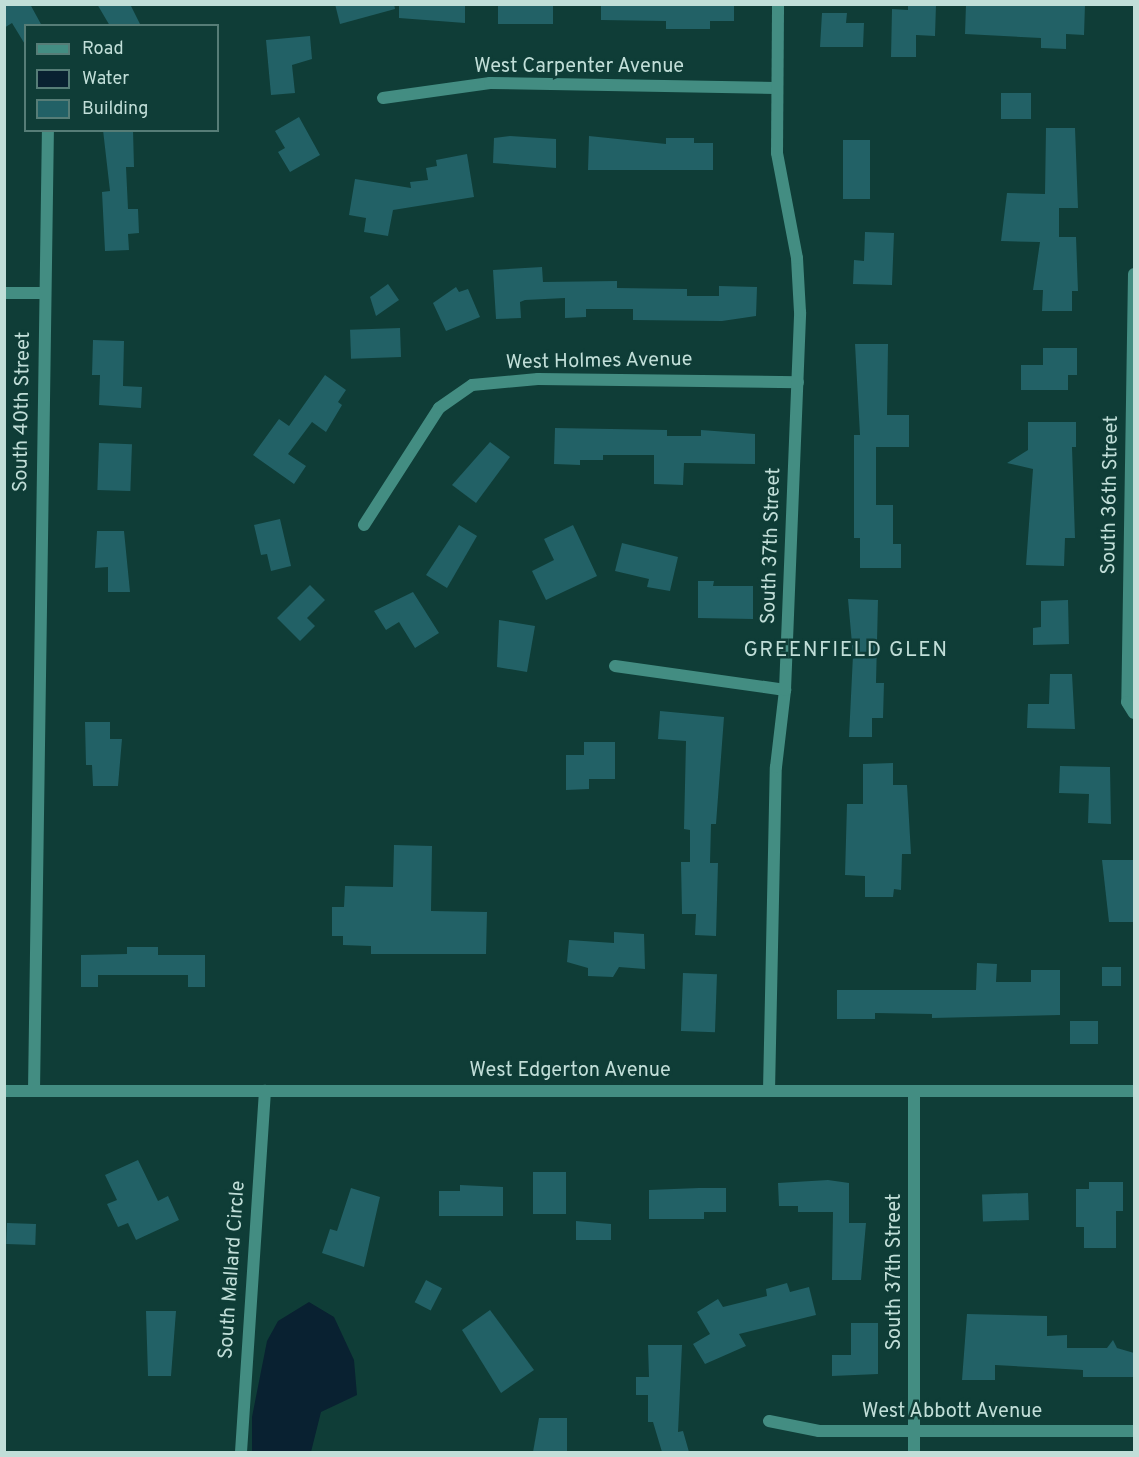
<!DOCTYPE html>
<style>
body{margin:0}
#map{position:relative;width:1139px;height:1457px;overflow:hidden;background:#0f3d37;font-family:Overpass,sans-serif}
div>[style]{position:absolute}
[style*='--x']{left:calc(var(--x)*1px);top:calc(var(--y)*1px);width:calc(var(--w)*1px);rotate:calc(var(--a)*1deg)}
.water>*{inset:0;background:#092131}
.building>*{inset:0;background:#226166;transform-origin:0 0}
.minor>*{height:12px;margin:-6px;padding:0 6px;transform-origin:6px;border-radius:6px;background:#438d82}
.tertiary>*{height:12px;margin:-6px;padding:0 6px;transform-origin:6px;border-radius:6px;background:#438d82}
span{translate:-50% -50%;white-space:nowrap;text-align:center;line-height:1.15;-webkit-text-stroke:5px #0f3d37;paint-order:stroke}
.street-label{font-size:20px;color:#c1ded8}
.neighbourhood-label{font-size:21px;color:#c1ded8;letter-spacing:1.5px}
.frame{position:absolute;inset:0;border:6px solid #c1ded8;pointer-events:none}
.legend{position:absolute;left:24px;top:24px;width:195px;height:108px;box-sizing:border-box;background:#0f3d37;border:2px solid #567d77;margin:0;padding:8px 10px;list-style:none;font-size:18px;color:#c1ded8}
.legend li{display:flex;align-items:center;gap:12px;height:30px}
.legend b{width:30px;border:2px solid #567d77}
</style>
<div id="map">
<div class="water">
<div style="clip-path:polygon(309px 1302px,334px 1317px,354px 1360px,357px 1395px,321px 1412px,311px 1452px,252px 1452px,252px 1417px,267px 1341px,278px 1321px)"></div>
</div>
<div class="building">
<div style="clip-path:polygon(4px 4px,30px 4px,42px 26px,26px 26px,26px 46px,12px 23px,4px 28px)"></div>
<div style="clip-path:polygon(97px 4px,130px 4px,141px 26px,110px 26px)"></div>
<div style="clip-path:polygon(335px 4px,394px 4px,395px 9px,340px 24px)"></div>
<div style="clip-path:polygon(399px 4px,465px 4px,465px 23px,399px 18px)"></div>
<div style="left:498px;top:4px;width:55px;height:20px"></div>
<div style="clip-path:polygon(601px 4px,734px 4px,734px 21px,710px 21px,710px 29px,666px 29px,666px 21px,601px 20px)"></div>
<div style="clip-path:polygon(908px 4px,936px 4px,935px 36px,916px 35px,916px 57px,891px 57px,892px 9px,908px 10px)"></div>
<div style="clip-path:polygon(966px 4px,1085px 4px,1084px 35px,1066px 34px,1066px 49px,1041px 48px,1041px 38px,965px 34px)"></div>
<div style="clip-path:polygon(822px 13px,847px 13px,846px 23px,864px 23px,863px 47px,820px 47px)"></div>
<div style="clip-path:polygon(310px 36px,312px 59px,292px 65px,295px 93px,271px 95px,266px 40px)"></div>
<div style="left:1001px;top:93px;width:30px;height:26px"></div>
<div style="clip-path:polygon(299px 117px,320px 155px,290px 172px,278px 152px,285px 148px,275px 131px)"></div>
<div style="clip-path:polygon(1046px 128px,1075px 128px,1078px 208px,1059px 208px,1059px 237px,1076px 237px,1078px 291px,1072px 291px,1072px 311px,1042px 311px,1043px 290px,1033px 290px,1040px 242px,1001px 241px,1007px 193px,1045px 194px)"></div>
<div style="clip-path:polygon(103px 130px,133px 130px,134px 167px,126px 167px,128px 209px,138px 209px,139px 233px,128px 234px,129px 250px,105px 251px,102px 192px,110px 191px)"></div>
<div style="clip-path:polygon(510px 136px,556px 139px,556px 168px,493px 163px,494px 138px)"></div>
<div style="clip-path:polygon(589px 136px,666px 144px,666px 138px,694px 138px,694px 143px,713px 143px,713px 170px,588px 170px)"></div>
<div style="left:843px;top:140px;width:27px;height:59px"></div>
<div style="clip-path:polygon(467px 154px,474px 197px,393px 210px,388px 236px,364px 232px,366px 218px,349px 215px,355px 179px,411px 188px,410px 182px,428px 180px,426px 168px,437px 166px,436px 160px)"></div>
<div style="clip-path:polygon(865px 232px,894px 233px,892px 285px,853px 284px,854px 260px,864px 261px)"></div>
<div style="clip-path:polygon(542px 267px,543px 282px,617px 281px,617px 288px,687px 289px,687px 296px,719px 296px,719px 286px,757px 287px,756px 316px,722px 321px,633px 320px,633px 309px,586px 309px,586px 317px,565px 318px,565px 298px,525px 300px,520px 302px,521px 318px,496px 319px,493px 270px)"></div>
<div style="clip-path:polygon(388px 284px,399px 300px,376px 316px,370px 297px)"></div>
<div style="clip-path:polygon(456px 287px,459px 292px,468px 289px,480px 317px,446px 331px,433px 303px)"></div>
<div style="left:400px;top:328px;width:29px;height:50px;rotate:88deg"></div>
<div style="clip-path:polygon(93px 340px,124px 341px,123px 386px,142px 387px,141px 408px,99px 405px,100px 375px,92px 375px)"></div>
<div style="clip-path:polygon(855px 344px,888px 344px,887px 415px,909px 415px,909px 447px,876px 447px,876px 505px,893px 505px,893px 544px,901px 544px,901px 568px,860px 568px,860px 538px,854px 538px,854px 435px,860px 435px)"></div>
<div style="clip-path:polygon(1043px 348px,1077px 348px,1077px 375px,1068px 375px,1068px 390px,1021px 390px,1021px 365px,1043px 365px)"></div>
<div style="clip-path:polygon(325px 375px,346px 390px,338px 402px,342px 405px,326px 432px,312px 422px,288px 454px,306px 466px,294px 484px,253px 455px,279px 419px,289px 426px)"></div>
<div style="clip-path:polygon(1028px 422px,1076px 422px,1076px 447px,1072px 447px,1075px 538px,1065px 538px,1064px 566px,1026px 565px,1033px 469px,1007px 463px,1028px 450px)"></div>
<div style="clip-path:polygon(555px 428px,667px 430px,667px 436px,701px 436px,701px 430px,755px 434px,755px 464px,684px 463px,683px 485px,654px 484px,654px 455px,603px 455px,603px 460px,580px 460px,580px 465px,554px 464px)"></div>
<div style="clip-path:polygon(490px 442px,510px 457px,476px 503px,452px 485px)"></div>
<div style="left:99px;top:443px;width:33px;height:47px;rotate:2deg"></div>
<div style="clip-path:polygon(280px 519px,291px 566px,271px 571px,267px 554px,261px 555px,254px 525px)"></div>
<div style="clip-path:polygon(459px 525px,477px 536px,447px 588px,426px 575px)"></div>
<div style="clip-path:polygon(573px 525px,597px 576px,546px 600px,532px 571px,554px 560px,544px 539px)"></div>
<div style="clip-path:polygon(97px 531px,124px 531px,130px 592px,108px 592px,108px 567px,95px 568px)"></div>
<div style="clip-path:polygon(622px 543px,678px 557px,670px 591px,647px 587px,649px 579px,615px 571px)"></div>
<div style="clip-path:polygon(698px 581px,714px 581px,713px 586px,753px 586px,753px 619px,698px 618px)"></div>
<div style="clip-path:polygon(310px 585px,325px 600px,307px 618px,315px 626px,300px 641px,277px 618px)"></div>
<div style="clip-path:polygon(413px 592px,439px 633px,415px 648px,399px 622px,386px 630px,374px 611px)"></div>
<div style="clip-path:polygon(848px 599px,878px 600px,876px 683px,884px 683px,883px 718px,872px 718px,872px 737px,849px 737px,853px 655px)"></div>
<div style="clip-path:polygon(1068px 600px,1069px 644px,1033px 645px,1033px 628px,1041px 627px,1041px 601px)"></div>
<div style="clip-path:polygon(499px 620px,535px 626px,527px 672px,497px 667px)"></div>
<div style="clip-path:polygon(1050px 674px,1072px 674px,1075px 729px,1027px 728px,1028px 704px,1049px 704px)"></div>
<div style="clip-path:polygon(660px 711px,724px 717px,716px 824px,711px 824px,710px 863px,718px 863px,716px 936px,695px 935px,696px 914px,682px 914px,681px 862px,690px 862px,690px 830px,684px 829px,686px 741px,658px 739px)"></div>
<div style="clip-path:polygon(85px 722px,110px 722px,110px 739px,122px 739px,118px 786px,93px 786px,92px 765px,86px 765px)"></div>
<div style="clip-path:polygon(584px 742px,615px 742px,615px 779px,589px 779px,589px 789px,566px 790px,566px 755px,584px 755px)"></div>
<div style="clip-path:polygon(893px 763px,893px 785px,907px 785px,911px 854px,902px 854px,901px 890px,894px 889px,893px 897px,865px 897px,865px 876px,845px 875px,847px 804px,863px 804px,863px 764px)"></div>
<div style="clip-path:polygon(1060px 766px,1110px 767px,1111px 824px,1088px 823px,1089px 794px,1059px 793px)"></div>
<div style="clip-path:polygon(394px 845px,432px 846px,431px 911px,487px 912px,486px 954px,371px 954px,371px 946px,343px 945px,343px 936px,332px 936px,332px 907px,344px 907px,345px 886px,393px 887px)"></div>
<div style="clip-path:polygon(1102px 860px,1134px 860px,1134px 922px,1109px 922px)"></div>
<div style="clip-path:polygon(614px 932px,644px 934px,645px 969px,619px 967px,613px 977px,588px 976px,588px 968px,567px 962px,569px 940px,614px 943px)"></div>
<div style="clip-path:polygon(127px 947px,158px 947px,158px 955px,205px 955px,205px 987px,188px 987px,188px 975px,98px 975px,98px 987px,81px 987px,81px 955px,127px 954px)"></div>
<div style="clip-path:polygon(977px 963px,997px 964px,996px 982px,1031px 982px,1031px 970px,1060px 970px,1060px 1015px,932px 1018px,932px 1014px,875px 1013px,875px 1019px,837px 1019px,837px 990px,976px 990px)"></div>
<div style="left:1102px;top:967px;width:19px;height:19px"></div>
<div style="left:683px;top:973px;width:34px;height:58px;rotate:2deg"></div>
<div style="left:1070px;top:1021px;width:28px;height:23px"></div>
<div style="clip-path:polygon(138px 1160px,158px 1201px,168px 1196px,179px 1220px,136px 1240px,128px 1223px,118px 1227px,107px 1204px,117px 1200px,105px 1175px)"></div>
<div style="left:566px;top:1172px;width:42px;height:33px;rotate:90deg"></div>
<div style="clip-path:polygon(828px 1180px,849px 1183px,849px 1223px,866px 1223px,861px 1280px,832px 1280px,833px 1212px,798px 1212px,798px 1206px,779px 1206px,778px 1183px)"></div>
<div style="clip-path:polygon(1089px 1182px,1123px 1182px,1123px 1211px,1116px 1211px,1116px 1248px,1084px 1248px,1084px 1227px,1076px 1227px,1076px 1189px,1089px 1189px)"></div>
<div style="clip-path:polygon(460px 1185px,503px 1187px,503px 1216px,439px 1216px,439px 1191px,460px 1191px)"></div>
<div style="clip-path:polygon(351px 1188px,380px 1197px,364px 1267px,322px 1253px,330px 1229px,337px 1231px)"></div>
<div style="clip-path:polygon(699px 1188px,726px 1188px,726px 1212px,704px 1212px,704px 1219px,649px 1219px,649px 1190px)"></div>
<div style="left:1028px;top:1193px;width:27px;height:46px;rotate:88deg"></div>
<div style="clip-path:polygon(576px 1221px,611px 1224px,611px 1240px,576px 1240px)"></div>
<div style="left:7px;top:1223px;width:29px;height:21px;rotate:2deg"></div>
<div style="left:426px;top:1280px;width:18px;height:25px;rotate:27deg"></div>
<div style="clip-path:polygon(787px 1283px,790px 1292px,809px 1287px,816px 1315px,739px 1334px,746px 1346px,705px 1364px,693px 1344px,710px 1334px,697px 1312px,718px 1299px,723px 1307px,767px 1296px,766px 1289px)"></div>
<div style="clip-path:polygon(490px 1310px,534px 1370px,501px 1393px,462px 1330px)"></div>
<div style="clip-path:polygon(146px 1311px,176px 1311px,171px 1376px,148px 1376px)"></div>
<div style="clip-path:polygon(967px 1314px,1047px 1316px,1047px 1336px,1067px 1335px,1067px 1348px,1107px 1348px,1113px 1340px,1117px 1348px,1134px 1353px,1134px 1377px,1083px 1377px,1083px 1370px,995px 1365px,995px 1380px,962px 1380px)"></div>
<div style="clip-path:polygon(851px 1323px,878px 1323px,878px 1374px,832px 1376px,832px 1355px,851px 1355px)"></div>
<div style="clip-path:polygon(648px 1345px,682px 1345px,678px 1432px,683px 1431px,689px 1452px,662px 1452px,653px 1422px,648px 1422px,648px 1395px,636px 1395px,636px 1377px,649px 1377px)"></div>
<div style="clip-path:polygon(539px 1418px,567px 1418px,567px 1452px,533px 1452px)"></div>
</div>
<div class="minor">
<div style="--x:383;--y:98;--w:108;--a:-8"></div>
<div style="--x:490;--y:83;--w:286;--a:1"></div>
<div style="--x:1134;--y:274;--w:428;--a:90.9"></div>
<div style="--x:1127;--y:702;--w:13;--a:58"></div>
<div style="--x:4;--y:293;--w:40;--a:0"></div>
<div style="--x:364;--y:525;--w:139;--a:-57.3"></div>
<div style="--x:439;--y:408;--w:40;--a:-34.9"></div>
<div style="--x:472;--y:385;--w:66;--a:-5.2"></div>
<div style="--x:538;--y:379;--w:260;--a:0.7"></div>
<div style="--x:615;--y:666;--w:172;--a:8"></div>
<div style="--x:34;--y:1091;--w:961;--a:-89.17"></div>
<div style="--x:769;--y:1091;--w:324;--a:-88.8"></div>
<div style="--x:776;--y:767;--w:78;--a:-83.3"></div>
<div style="--x:785;--y:690;--w:378;--a:-87.7"></div>
<div style="--x:800;--y:312;--w:54;--a:-93.2"></div>
<div style="--x:797;--y:258;--w:107;--a:-100.8"></div>
<div style="--x:777;--y:153;--w:149;--a:-89.6"></div>
<div style="--x:769;--y:1421;--w:51;--a:11.3"></div>
<div style="--x:819;--y:1431;--w:315;--a:0"></div>
<div style="--x:241;--y:1452;--w:362;--a:-86.2"></div>
<div style="--x:914;--y:1452;--w:361;--a:-90"></div>
</div>
<div class="tertiary">
<div style="--x:4;--y:1091;--w:1130;--a:0"></div>
</div>
<div class="street-label">
<span style="left:579px;top:67px">West Carpenter Avenue</span>
<span style="left:599px;top:362px;rotate:-1deg">West Holmes Avenue</span>
<span style="left:23px;top:412px;rotate:-89deg">South 40th Street</span>
<span style="left:1111px;top:495px;rotate:-89deg">South 36th Street</span>
<span style="left:772px;top:546px;rotate:-88deg">South 37th Street</span>
<span style="left:570px;top:1071px">West Edgerton Avenue</span>
<span style="left:233px;top:1270px;rotate:-86deg">South Mallard Circle</span>
<span style="left:895px;top:1272px;rotate:-90deg">South 37th Street</span>
<span style="left:952px;top:1412px">West Abbott Avenue</span>
</div>
<div class="neighbourhood-label">
<span style="left:846px;top:651px">GREENFIELD GLEN</span>
</div>
<div class="frame"></div>
<ul class="legend">
<li><b style="height:8px;background:#438d82"></b>Road</li>
<li><b style="height:16px;background:#092131"></b>Water</li>
<li><b style="height:16px;background:#226166"></b>Building</li>
</ul>
</div>
